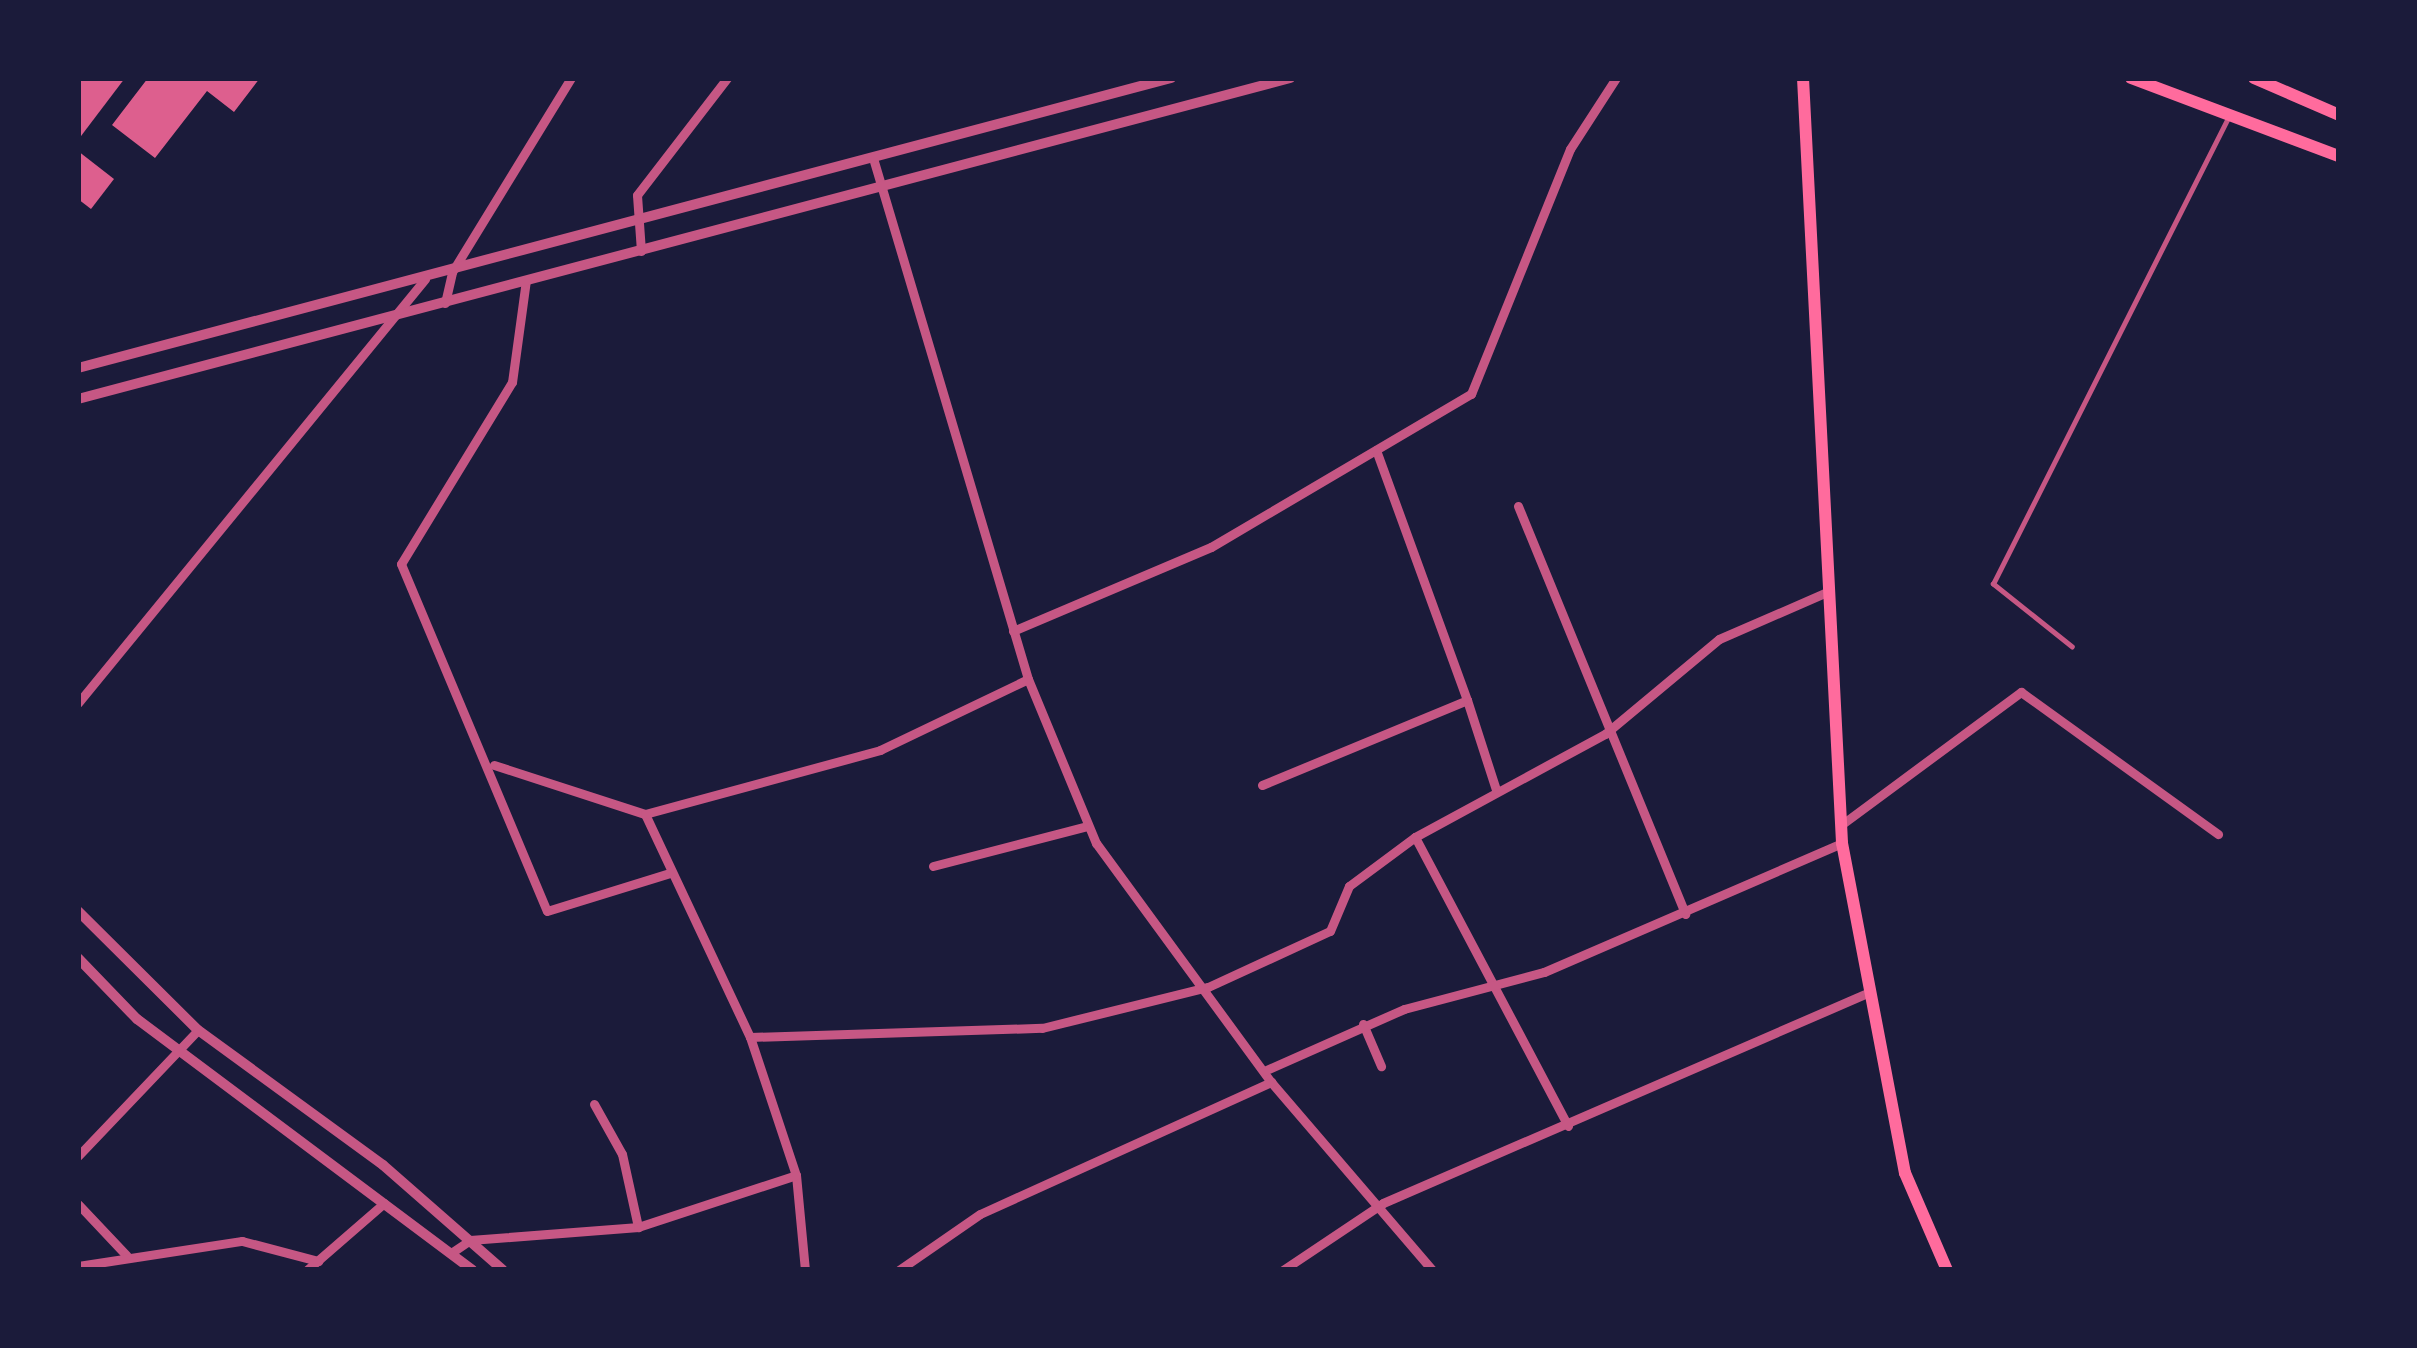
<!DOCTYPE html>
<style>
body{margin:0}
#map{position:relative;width:2417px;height:1348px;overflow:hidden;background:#1b1b3a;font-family:"Varela Round",sans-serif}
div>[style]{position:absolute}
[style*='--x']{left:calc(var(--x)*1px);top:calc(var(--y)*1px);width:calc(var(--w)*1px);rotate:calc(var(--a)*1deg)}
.building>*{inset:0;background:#dd5f8e}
.service>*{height:4.5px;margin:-2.25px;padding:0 2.25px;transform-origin:2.25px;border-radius:2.25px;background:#c65784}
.minor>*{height:9px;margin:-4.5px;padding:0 4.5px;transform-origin:4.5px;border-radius:4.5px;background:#c65784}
.tertiary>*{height:10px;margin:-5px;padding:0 5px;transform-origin:5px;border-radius:5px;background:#c65784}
.secondary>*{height:12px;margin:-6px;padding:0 6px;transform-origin:6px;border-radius:6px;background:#ff6b9d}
span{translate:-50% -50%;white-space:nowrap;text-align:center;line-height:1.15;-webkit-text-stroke:9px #1b1b3a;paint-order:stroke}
.frame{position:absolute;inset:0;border:81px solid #1b1b3a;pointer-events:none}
</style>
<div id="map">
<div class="building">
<div style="clip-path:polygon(78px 78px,125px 78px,78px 140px)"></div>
<div style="clip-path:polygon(148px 78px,260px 78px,234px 112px,207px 91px,155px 158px,112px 125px)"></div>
<div style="clip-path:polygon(78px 151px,114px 179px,91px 209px,78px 199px)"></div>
</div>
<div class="service">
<div style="--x:2072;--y:647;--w:101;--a:-141.4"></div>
<div style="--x:1993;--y:584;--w:522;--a:-63.24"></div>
</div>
<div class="minor">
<div style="--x:873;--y:158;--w:544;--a:73.43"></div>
<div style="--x:1028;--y:679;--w:178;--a:67.5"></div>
<div style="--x:1096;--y:843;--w:296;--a:53.8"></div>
<div style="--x:1271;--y:1082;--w:248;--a:49.4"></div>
<div style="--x:641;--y:251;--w:56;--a:-94.1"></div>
<div style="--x:637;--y:195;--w:148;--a:-52.4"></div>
<div style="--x:526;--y:280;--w:103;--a:97.8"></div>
<div style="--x:512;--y:382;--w:213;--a:121.4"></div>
<div style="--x:401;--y:564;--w:376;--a:67.2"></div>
<div style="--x:547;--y:911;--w:129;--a:-17.2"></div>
<div style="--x:445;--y:303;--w:32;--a:-77"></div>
<div style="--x:452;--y:272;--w:228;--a:-58.5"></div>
<div style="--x:1518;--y:506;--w:441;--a:67.7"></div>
<div style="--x:1013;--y:631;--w:215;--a:-23"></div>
<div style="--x:1211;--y:547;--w:302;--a:-30.5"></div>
<div style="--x:1471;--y:394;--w:264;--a:-68"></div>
<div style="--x:1570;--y:149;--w:85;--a:-57.1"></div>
<div style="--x:1467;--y:700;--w:95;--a:72.1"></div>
<div style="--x:78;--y:703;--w:548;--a:-50.7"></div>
<div style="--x:494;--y:765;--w:159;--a:18"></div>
<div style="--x:645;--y:814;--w:246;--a:64.8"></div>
<div style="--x:750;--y:1037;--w:145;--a:71.6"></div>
<div style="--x:796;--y:1175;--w:95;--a:84.6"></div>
<div style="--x:1262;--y:785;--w:222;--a:-22.5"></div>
<div style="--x:1467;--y:700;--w:266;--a:-110"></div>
<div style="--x:645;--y:814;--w:244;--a:-15.2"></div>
<div style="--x:880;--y:750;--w:164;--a:-25.6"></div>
<div style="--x:1841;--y:825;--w:224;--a:-36.5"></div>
<div style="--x:2021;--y:692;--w:243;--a:35.8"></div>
<div style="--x:1415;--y:837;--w:327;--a:62.1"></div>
<div style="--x:933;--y:866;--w:160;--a:-14.5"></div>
<div style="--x:1363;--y:1024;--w:46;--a:66.8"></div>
<div style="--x:750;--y:1037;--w:292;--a:-1.8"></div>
<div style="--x:1042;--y:1028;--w:171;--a:-13.9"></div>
<div style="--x:1208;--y:987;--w:134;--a:-24.7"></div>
<div style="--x:1330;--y:931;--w:49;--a:-67.1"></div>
<div style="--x:1349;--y:886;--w:82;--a:-36.6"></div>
<div style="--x:1415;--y:837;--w:216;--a:-28.5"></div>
<div style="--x:1605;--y:734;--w:148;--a:-39.8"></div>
<div style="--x:1719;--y:639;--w:118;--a:-23.5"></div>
<div style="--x:1264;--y:1071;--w:153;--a:-23.9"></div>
<div style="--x:1404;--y:1009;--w:145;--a:-14.8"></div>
<div style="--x:1544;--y:972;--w:325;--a:-23.4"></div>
<div style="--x:594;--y:1104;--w:57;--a:60.8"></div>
<div style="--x:622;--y:1154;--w:75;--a:77.6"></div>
<div style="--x:78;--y:1156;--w:174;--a:-46.4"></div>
<div style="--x:78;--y:1204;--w:71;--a:46.7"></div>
<div style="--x:451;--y:1253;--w:23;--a:-34"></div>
<div style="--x:470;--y:1240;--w:169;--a:-4.4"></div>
<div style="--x:638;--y:1227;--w:166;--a:-18.2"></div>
<div style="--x:78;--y:1266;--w:166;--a:-8.7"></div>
<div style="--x:242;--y:1241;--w:79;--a:14.7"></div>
<div style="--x:307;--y:1270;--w:102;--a:-41"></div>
<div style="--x:899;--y:1270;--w:98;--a:-34.7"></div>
<div style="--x:980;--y:1214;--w:320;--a:-24.4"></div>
<div style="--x:1283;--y:1270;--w:120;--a:-33.8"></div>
<div style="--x:1383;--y:1203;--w:525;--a:-23.44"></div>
</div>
<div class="tertiary">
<div style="--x:78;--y:368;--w:1131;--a:-14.86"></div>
<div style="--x:78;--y:399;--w:1254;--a:-14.83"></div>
<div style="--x:78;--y:911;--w:169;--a:44.8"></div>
<div style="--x:198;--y:1030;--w:229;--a:36.1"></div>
<div style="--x:383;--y:1165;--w:159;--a:41.2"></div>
<div style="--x:78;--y:958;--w:85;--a:46"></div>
<div style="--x:137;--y:1019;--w:419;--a:36.8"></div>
</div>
<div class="secondary">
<div style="--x:1803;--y:78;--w:766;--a:87.08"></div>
<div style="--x:1842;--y:843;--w:336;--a:79.2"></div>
<div style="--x:1905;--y:1173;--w:106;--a:66.6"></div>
<div style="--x:2131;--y:78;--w:222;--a:20.6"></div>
<div style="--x:2254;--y:78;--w:93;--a:23.5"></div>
</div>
<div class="frame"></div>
</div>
